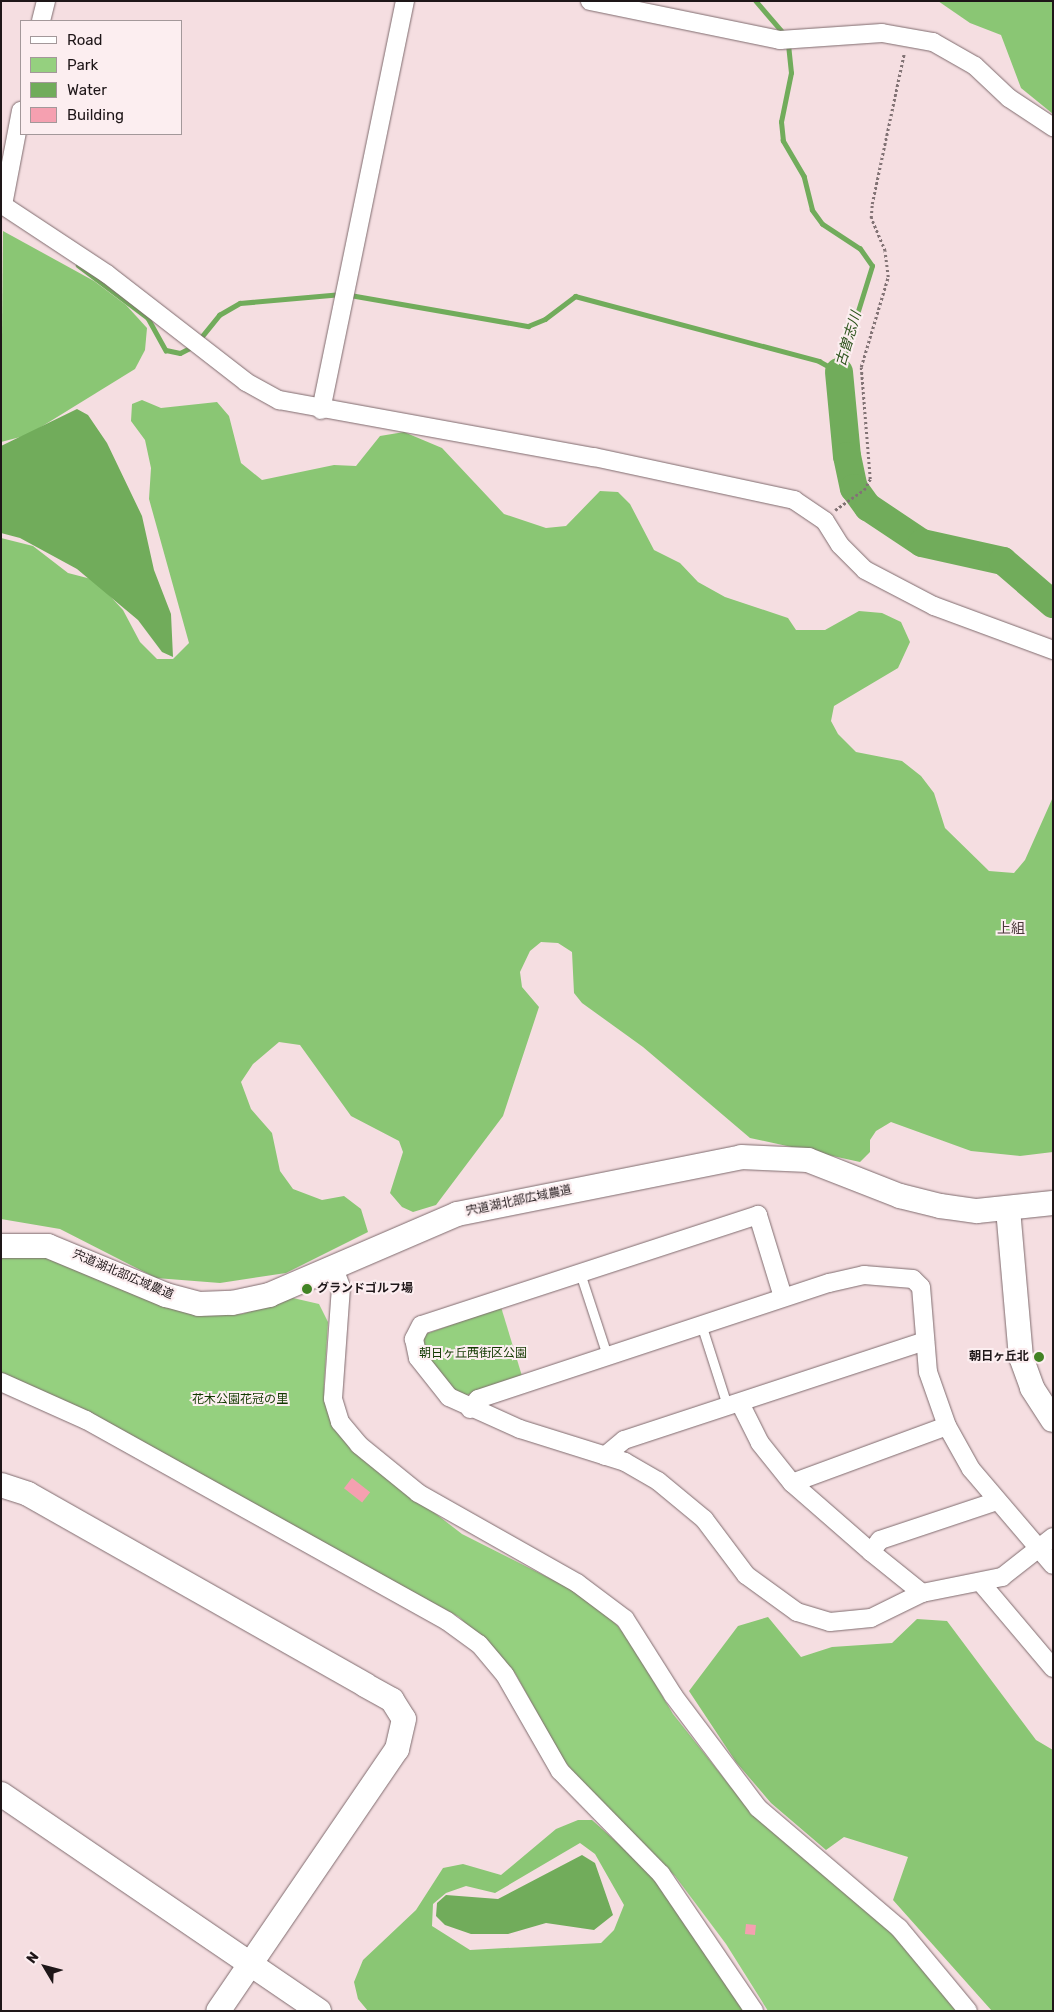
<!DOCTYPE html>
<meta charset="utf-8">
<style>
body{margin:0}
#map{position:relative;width:1054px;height:2012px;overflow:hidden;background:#f5dee1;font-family:Rubik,"Noto Sans JP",sans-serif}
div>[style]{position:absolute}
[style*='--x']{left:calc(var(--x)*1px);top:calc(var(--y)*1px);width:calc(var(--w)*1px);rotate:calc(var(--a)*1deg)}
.green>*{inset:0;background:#95d07f}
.forest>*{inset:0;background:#8ac674}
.water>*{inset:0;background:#71ac5b}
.stream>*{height:4.5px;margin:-2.25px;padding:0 2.25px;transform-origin:2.25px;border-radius:2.25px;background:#71ac5b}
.river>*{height:28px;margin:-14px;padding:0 14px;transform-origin:14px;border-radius:14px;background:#71ac5b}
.building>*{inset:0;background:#f5a0b0;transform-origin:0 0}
.path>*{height:2.5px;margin-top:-1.25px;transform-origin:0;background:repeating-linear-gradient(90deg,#827375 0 2.5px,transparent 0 5px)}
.roads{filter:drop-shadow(0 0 1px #7f6b6e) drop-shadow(0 0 1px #7f6b6e)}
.lane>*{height:9px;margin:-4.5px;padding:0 4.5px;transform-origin:4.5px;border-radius:4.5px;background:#fff}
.street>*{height:18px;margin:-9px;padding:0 9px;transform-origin:9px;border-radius:9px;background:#fff}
.secondary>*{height:24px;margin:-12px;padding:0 12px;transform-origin:12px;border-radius:12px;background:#fff}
.dots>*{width:14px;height:14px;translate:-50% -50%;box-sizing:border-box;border:2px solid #fceef0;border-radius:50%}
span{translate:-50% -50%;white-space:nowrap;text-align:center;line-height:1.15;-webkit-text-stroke:4px #fceef0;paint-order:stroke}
.street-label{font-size:12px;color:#1e1618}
.poi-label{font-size:12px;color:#1e1618;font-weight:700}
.left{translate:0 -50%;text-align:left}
.right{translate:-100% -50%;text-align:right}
.park-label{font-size:12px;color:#123900}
.water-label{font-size:14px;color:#2a5119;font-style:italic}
.neighbourhood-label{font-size:14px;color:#4a373a}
.frame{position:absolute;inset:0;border:2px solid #1e1618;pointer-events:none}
.legend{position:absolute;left:20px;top:20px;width:162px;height:115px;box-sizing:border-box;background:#fceef0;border:1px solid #a3989a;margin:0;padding:6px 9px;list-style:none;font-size:15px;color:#1e1618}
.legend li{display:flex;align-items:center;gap:10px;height:25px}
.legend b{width:25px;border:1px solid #a3989a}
.north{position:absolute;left:20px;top:1942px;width:50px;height:50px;-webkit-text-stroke:4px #fceef0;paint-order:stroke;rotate:307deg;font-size:14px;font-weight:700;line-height:20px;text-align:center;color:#1e1618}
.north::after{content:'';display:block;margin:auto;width:18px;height:22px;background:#1e1618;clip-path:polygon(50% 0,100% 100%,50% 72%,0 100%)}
</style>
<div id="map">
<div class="green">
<div style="clip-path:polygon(1px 1255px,53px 1257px,210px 1315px,242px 1314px,293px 1298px,319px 1304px,328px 1322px,324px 1386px,327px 1409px,349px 1447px,462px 1534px,575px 1591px,608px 1615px,628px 1638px,673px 1714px,750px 1811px,882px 1923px,961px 2011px,768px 2011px,726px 1944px,675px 1876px,589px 1793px,563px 1759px,515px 1673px,459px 1617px,58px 1398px,1px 1375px)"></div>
<div style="clip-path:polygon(501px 1307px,522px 1376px,461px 1397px,426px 1358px,423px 1335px)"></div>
</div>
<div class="forest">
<div style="clip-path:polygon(938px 1px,1053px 1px,1053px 114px,1021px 88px,1001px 35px,970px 23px)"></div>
<div style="clip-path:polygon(3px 231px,94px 281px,126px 305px,147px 328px,145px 350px,135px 369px,28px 435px,1px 442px)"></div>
<div style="clip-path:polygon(142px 400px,161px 408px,217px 402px,229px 416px,241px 463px,262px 480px,334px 465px,356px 466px,380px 436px,404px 432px,442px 448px,504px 514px,546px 528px,566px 526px,600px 491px,618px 492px,630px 504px,654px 550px,680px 563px,698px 582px,725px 597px,788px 618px,796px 630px,825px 630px,859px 611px,882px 613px,901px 622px,910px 642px,898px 668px,834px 706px,831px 721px,838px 734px,856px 752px,902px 761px,921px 776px,934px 793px,945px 828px,989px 871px,1014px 873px,1025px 860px,1053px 797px,1053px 1152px,1020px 1156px,971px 1151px,891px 1122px,876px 1131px,870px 1140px,870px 1152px,860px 1162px,750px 1138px,643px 1047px,582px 1003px,574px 993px,572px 952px,558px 943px,541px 942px,530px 951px,520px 972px,522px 987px,539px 1007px,503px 1116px,436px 1205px,413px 1212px,402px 1207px,390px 1193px,403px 1152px,399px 1141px,351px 1116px,300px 1045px,279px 1042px,253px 1064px,241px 1082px,251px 1109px,272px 1133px,280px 1171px,293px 1189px,322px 1200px,344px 1196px,361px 1209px,368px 1232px,286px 1273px,220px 1283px,156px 1278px,60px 1229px,1px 1219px,1px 538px,33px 546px,68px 573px,95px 580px,123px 610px,140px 642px,157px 659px,173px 659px,189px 643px,149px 499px,151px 468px,145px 440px,131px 421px,132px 404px)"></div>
<div style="clip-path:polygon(768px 1617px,801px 1657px,832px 1647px,892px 1643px,917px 1619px,947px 1621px,1036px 1740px,1053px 1750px,1053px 2011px,992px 2011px,893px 1900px,908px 1857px,844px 1837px,826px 1850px,771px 1803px,736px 1762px,689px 1691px,738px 1626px)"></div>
<div style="clip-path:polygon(evenodd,578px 1820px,592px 1820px,639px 1862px,684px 1915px,748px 2011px,368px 2011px,358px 1999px,354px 1982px,363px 1960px,416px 1910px,443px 1868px,463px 1864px,501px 1875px,556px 1829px,578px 1820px,580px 1843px,595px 1854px,624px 1905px,614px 1930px,601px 1943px,470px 1950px,432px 1926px,433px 1904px,446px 1893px,466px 1886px,495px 1893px,580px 1843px)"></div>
</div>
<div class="water">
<div style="clip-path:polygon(77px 409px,88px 415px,107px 443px,142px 516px,154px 570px,171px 614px,173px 657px,162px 652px,138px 620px,77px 569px,20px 538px,1px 533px,1px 446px)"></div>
<div style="clip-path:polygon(582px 1855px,595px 1863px,613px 1915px,594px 1930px,546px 1923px,508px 1934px,471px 1934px,445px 1925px,436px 1916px,437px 1903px,446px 1895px,498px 1899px)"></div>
</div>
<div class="stream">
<div style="--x:756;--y:1;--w:46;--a:49.4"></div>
<div style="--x:78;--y:265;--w:88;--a:37.1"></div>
<div style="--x:148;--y:318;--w:37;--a:61"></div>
<div style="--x:166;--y:350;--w:14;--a:12"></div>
<div style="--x:180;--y:353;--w:16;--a:-27"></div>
<div style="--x:350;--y:295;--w:181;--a:9.9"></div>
<div style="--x:528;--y:326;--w:18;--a:-22"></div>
<div style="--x:545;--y:319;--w:38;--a:-37"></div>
<div style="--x:575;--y:296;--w:253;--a:14.9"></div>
<div style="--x:819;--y:361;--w:23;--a:29"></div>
<div style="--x:839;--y:372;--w:111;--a:-72.7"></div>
<div style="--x:872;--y:266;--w:21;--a:-125"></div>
<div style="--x:860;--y:249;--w:45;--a:-146.7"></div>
<div style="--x:822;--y:224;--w:17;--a:-126"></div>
<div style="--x:812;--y:210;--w:34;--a:-104"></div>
<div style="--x:804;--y:177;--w:42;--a:-120.3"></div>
<div style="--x:783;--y:141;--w:19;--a:-96"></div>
<div style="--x:781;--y:122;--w:50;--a:-78.5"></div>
<div style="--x:791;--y:73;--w:29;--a:-96"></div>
<div style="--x:199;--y:340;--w:32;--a:-51"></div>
<div style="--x:219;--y:315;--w:24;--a:-30"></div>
<div style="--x:240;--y:303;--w:102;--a:-5"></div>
</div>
<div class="river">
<div style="--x:839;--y:372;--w:84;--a:84.6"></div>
<div style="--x:847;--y:456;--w:33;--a:78"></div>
<div style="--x:854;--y:488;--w:24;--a:54"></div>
<div style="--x:868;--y:507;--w:65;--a:33.7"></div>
<div style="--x:922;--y:543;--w:83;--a:12.5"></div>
<div style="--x:1003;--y:561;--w:66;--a:40.7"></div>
</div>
<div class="building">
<div style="left:352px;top:1478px;width:23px;height:13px;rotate:38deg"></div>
<div style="left:746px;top:1924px;width:10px;height:10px;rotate:6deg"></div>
</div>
<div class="path">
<div style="--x:835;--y:510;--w:35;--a:-35"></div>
<div style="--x:864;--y:490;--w:13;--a:-61"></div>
<div style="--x:870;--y:479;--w:112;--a:-94.6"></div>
<div style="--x:861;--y:367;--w:94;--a:-73.3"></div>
<div style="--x:888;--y:277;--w:26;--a:-97"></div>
<div style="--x:885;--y:251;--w:36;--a:-113"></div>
<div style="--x:871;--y:218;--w:14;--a:-86"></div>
<div style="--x:872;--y:204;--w:153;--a:-78"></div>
</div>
<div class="roads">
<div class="lane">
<div style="--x:580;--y:1273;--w:86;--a:71.8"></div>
<div style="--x:701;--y:1324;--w:88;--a:72.2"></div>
</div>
<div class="street">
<div style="--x:590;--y:1;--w:194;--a:11.6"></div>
<div style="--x:780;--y:40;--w:102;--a:-3.9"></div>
<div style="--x:882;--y:33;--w:52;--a:10"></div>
<div style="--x:933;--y:42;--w:48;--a:29.7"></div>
<div style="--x:975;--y:66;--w:47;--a:43.3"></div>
<div style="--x:1009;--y:98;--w:53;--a:33.4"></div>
<div style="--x:41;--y:21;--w:21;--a:-76"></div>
<div style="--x:1;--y:204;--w:127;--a:33.4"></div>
<div style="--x:107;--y:274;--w:176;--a:37.8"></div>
<div style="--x:246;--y:382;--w:38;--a:29"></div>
<div style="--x:279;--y:400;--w:320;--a:10.3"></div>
<div style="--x:594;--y:457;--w:205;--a:12.1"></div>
<div style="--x:794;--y:500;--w:37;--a:34"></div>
<div style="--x:825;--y:521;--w:28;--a:58"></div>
<div style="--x:840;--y:545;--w:35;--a:45"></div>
<div style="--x:865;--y:570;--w:78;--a:27.6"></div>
<div style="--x:934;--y:606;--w:127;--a:20.3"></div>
<div style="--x:3;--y:205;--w:96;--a:-79.2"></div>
<div style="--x:321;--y:410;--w:418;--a:-78.4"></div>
<div style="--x:333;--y:1266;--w:22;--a:69"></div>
<div style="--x:341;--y:1287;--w:112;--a:94.1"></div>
<div style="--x:333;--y:1399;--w:24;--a:73"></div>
<div style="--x:340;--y:1422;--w:30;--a:50"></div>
<div style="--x:359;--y:1445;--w:76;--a:39.1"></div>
<div style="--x:418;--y:1493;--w:183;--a:29.5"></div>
<div style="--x:577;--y:1583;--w:60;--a:36.9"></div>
<div style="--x:625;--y:1619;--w:90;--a:57.7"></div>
<div style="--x:673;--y:1695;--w:141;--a:53"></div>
<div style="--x:758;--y:1808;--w:185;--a:40.4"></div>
<div style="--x:899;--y:1928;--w:108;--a:50.3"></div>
<div style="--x:783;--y:1297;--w:86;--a:-107"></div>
<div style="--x:758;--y:1215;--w:354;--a:161.9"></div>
<div style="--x:421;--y:1325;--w:16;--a:117"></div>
<div style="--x:414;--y:1339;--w:19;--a:78"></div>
<div style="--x:418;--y:1358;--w:50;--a:51.5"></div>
<div style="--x:449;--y:1397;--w:78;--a:24.3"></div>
<div style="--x:520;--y:1429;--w:110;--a:17.4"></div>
<div style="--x:625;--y:1462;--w:38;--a:30"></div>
<div style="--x:658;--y:1481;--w:60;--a:39.6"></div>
<div style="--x:704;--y:1519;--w:70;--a:53.1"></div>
<div style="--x:746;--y:1575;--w:63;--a:36"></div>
<div style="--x:797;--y:1612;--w:34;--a:17"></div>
<div style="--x:830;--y:1622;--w:41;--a:-5.6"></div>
<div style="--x:871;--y:1618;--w:57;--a:-26.1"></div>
<div style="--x:922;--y:1593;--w:82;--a:-11.3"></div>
<div style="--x:1002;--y:1577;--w:65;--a:-38.1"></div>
<div style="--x:1;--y:1382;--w:93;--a:24.1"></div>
<div style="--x:86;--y:1420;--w:413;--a:29.1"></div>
<div style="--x:447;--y:1621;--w:39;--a:36"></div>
<div style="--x:479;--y:1644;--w:40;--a:50"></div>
<div style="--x:505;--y:1675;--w:111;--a:60.2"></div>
<div style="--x:560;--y:1771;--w:144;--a:45.6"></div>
<div style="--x:661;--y:1874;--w:166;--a:55.8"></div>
<div style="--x:741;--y:1405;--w:42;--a:63.4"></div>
<div style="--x:760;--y:1443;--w:51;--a:51.3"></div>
<div style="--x:792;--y:1483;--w:105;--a:41.1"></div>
<div style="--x:470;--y:1409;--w:13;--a:-51"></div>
<div style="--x:478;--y:1399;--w:370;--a:-18.3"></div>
<div style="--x:829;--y:1283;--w:36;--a:-13"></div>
<div style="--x:864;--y:1275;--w:49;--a:4.7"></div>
<div style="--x:913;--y:1279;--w:11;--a:45"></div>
<div style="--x:921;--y:1287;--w:85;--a:85.3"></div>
<div style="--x:928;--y:1372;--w:57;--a:70.6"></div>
<div style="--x:947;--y:1426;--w:49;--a:60.8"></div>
<div style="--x:971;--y:1469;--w:126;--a:49.5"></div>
<div style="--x:605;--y:1456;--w:25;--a:-40"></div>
<div style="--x:624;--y:1440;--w:317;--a:-18.2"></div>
<div style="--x:792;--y:1483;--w:165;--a:-20.2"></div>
<div style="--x:982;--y:1584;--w:110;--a:49.8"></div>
<div style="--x:922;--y:1593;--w:65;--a:-141.2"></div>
<div style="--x:871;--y:1552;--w:15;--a:-53"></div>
<div style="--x:880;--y:1540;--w:123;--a:-18.4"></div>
</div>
<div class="secondary">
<div style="--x:1008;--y:1209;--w:149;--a:85"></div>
<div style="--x:1021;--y:1357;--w:33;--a:70"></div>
<div style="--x:1032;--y:1388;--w:38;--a:57"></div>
<div style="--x:1;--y:1246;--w:47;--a:0"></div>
<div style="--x:48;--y:1246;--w:128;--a:22.6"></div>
<div style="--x:166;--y:1295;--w:34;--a:15"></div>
<div style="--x:199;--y:1304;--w:33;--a:-2"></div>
<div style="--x:232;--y:1303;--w:38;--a:-12"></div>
<div style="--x:269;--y:1295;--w:205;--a:-23.3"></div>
<div style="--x:457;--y:1214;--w:290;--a:-11.3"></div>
<div style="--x:741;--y:1157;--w:67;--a:2.6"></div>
<div style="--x:808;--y:1160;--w:99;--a:21.4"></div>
<div style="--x:900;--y:1196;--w:41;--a:14"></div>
<div style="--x:940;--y:1206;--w:37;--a:8"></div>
<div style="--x:977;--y:1211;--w:76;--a:-6"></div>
<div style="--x:1;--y:1485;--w:28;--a:18"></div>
<div style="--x:28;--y:1494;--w:387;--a:29.5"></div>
<div style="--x:365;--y:1685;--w:31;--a:29"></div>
<div style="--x:392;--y:1700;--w:22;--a:58"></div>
<div style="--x:404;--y:1719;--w:31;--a:103"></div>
<div style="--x:397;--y:1749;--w:317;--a:124.3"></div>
<div style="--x:1;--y:1794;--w:385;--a:34.3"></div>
</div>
</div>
<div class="dots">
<div style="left:307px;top:1289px;background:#428324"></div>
<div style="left:1039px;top:1357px;background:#428324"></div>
</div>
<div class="street-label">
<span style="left:519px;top:1201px;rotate:-12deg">宍道湖北部広域農道</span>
<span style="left:123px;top:1275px;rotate:23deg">宍道湖北部広域農道</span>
</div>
<div class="poi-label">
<span class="left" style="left:317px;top:1289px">グランドゴルフ場</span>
<span class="right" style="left:1029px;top:1357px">朝日ヶ丘北</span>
</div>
<div class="park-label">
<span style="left:473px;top:1354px">朝日ヶ丘西街区公園</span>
<span style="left:240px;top:1400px">花木公園花冠の里</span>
</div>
<div class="water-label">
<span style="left:849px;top:339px;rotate:-73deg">古曽志川</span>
</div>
<div class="neighbourhood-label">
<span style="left:1011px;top:929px">上組</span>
</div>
<div class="frame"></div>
<ul class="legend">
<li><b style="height:6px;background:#fff"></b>Road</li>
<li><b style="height:14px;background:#95d07f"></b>Park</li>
<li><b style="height:14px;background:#71ac5b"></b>Water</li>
<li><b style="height:14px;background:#f5a0b0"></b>Building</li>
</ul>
<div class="north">N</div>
</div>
